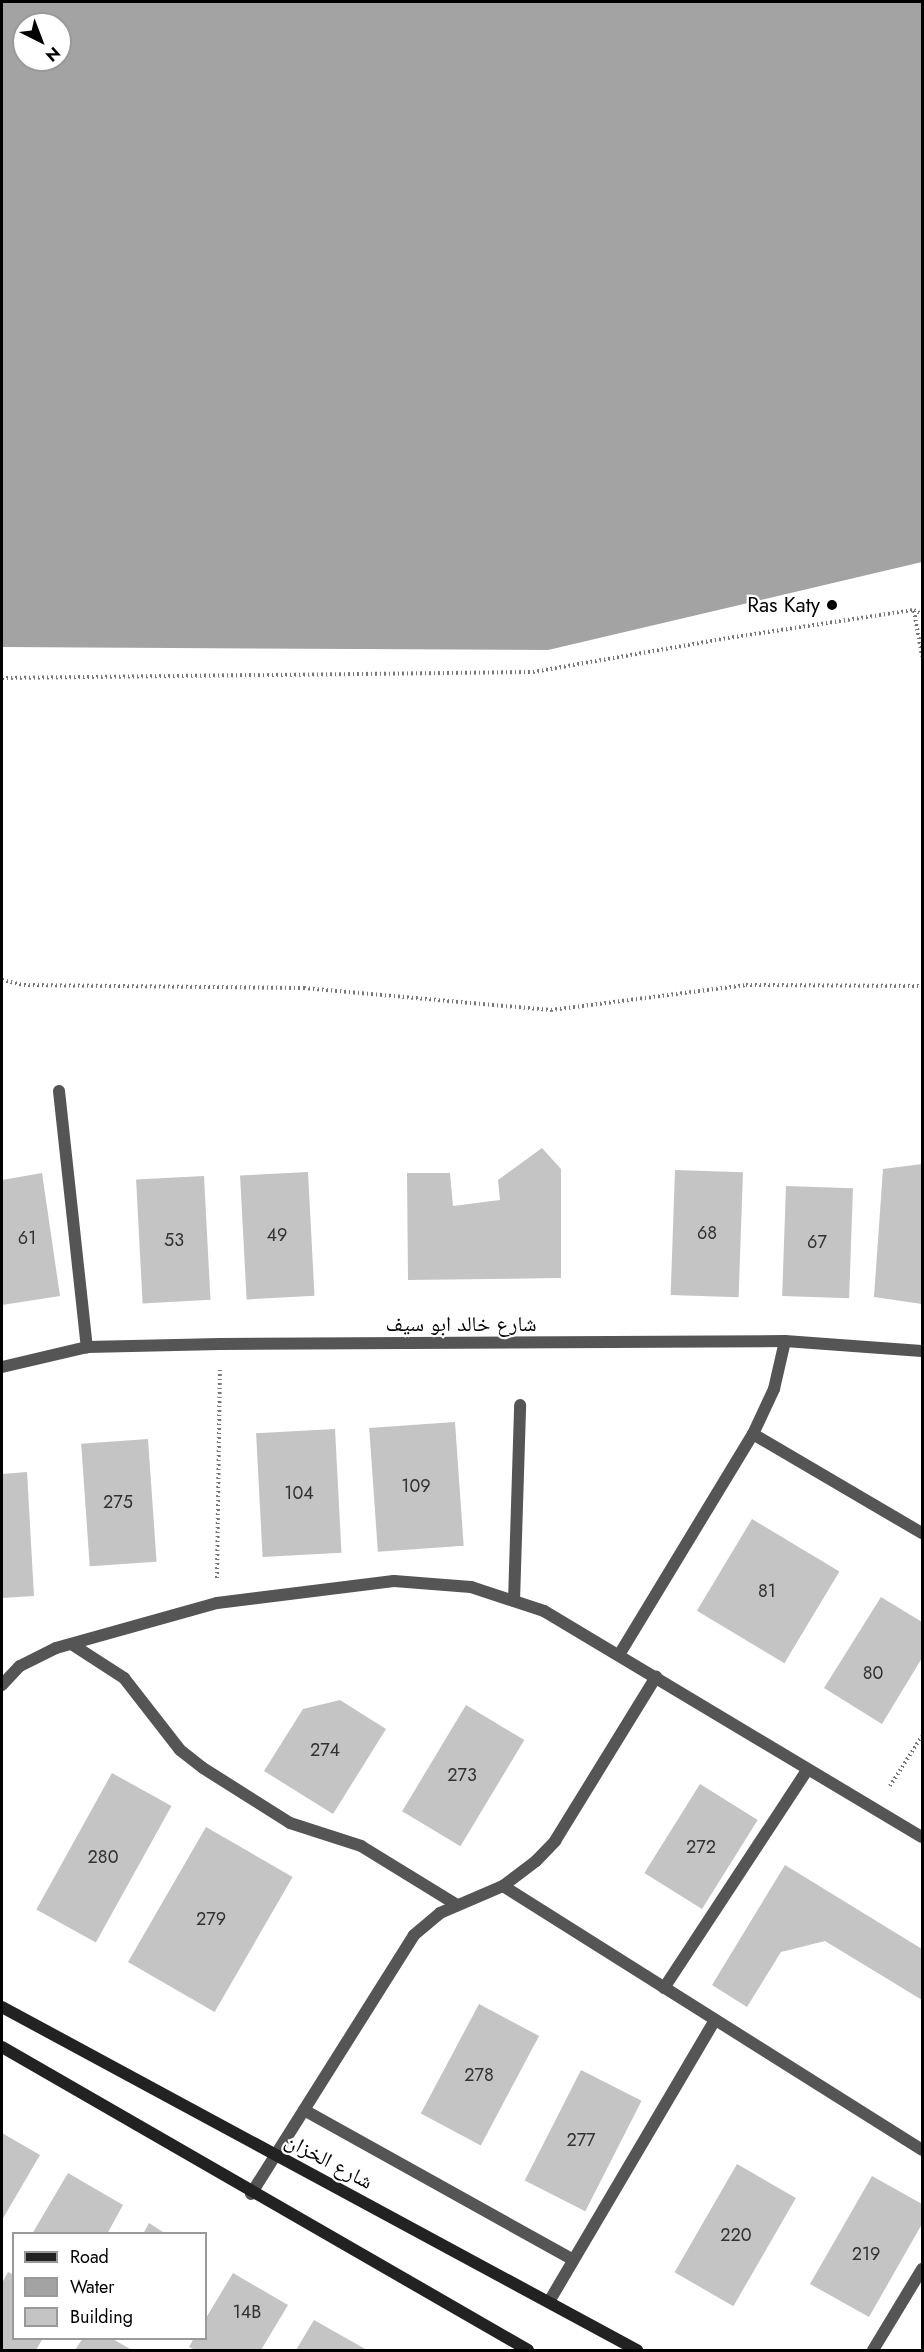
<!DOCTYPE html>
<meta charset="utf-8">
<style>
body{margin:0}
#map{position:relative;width:924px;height:2352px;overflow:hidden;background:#fff;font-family:Jost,"Noto Naskh Arabic",sans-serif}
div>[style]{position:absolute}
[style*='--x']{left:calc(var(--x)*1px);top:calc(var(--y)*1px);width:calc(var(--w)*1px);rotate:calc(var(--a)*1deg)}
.water>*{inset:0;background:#a3a3a3}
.building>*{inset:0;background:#c4c4c4;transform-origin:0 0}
.path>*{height:4px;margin-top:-2px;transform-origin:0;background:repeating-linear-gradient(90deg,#777 0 1.5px,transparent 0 4.5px)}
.minor>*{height:12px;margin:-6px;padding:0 6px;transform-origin:6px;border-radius:6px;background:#555}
.secondary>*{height:12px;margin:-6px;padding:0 6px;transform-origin:6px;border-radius:6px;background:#222}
.dots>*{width:16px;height:16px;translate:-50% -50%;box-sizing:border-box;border:3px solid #fff;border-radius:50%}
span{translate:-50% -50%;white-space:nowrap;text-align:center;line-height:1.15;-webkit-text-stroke:4.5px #fff;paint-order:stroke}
.number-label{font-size:18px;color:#313131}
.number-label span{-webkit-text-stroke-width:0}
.poi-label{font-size:21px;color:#000}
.right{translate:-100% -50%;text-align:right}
.street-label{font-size:21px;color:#000}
.frame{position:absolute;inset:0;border:3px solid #000;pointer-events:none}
.legend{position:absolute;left:12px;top:2232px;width:195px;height:108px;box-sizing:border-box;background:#fff;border:2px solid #999;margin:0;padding:8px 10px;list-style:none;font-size:18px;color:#000}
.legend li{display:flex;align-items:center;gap:12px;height:30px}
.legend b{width:30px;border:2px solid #999}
.north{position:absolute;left:12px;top:12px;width:60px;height:60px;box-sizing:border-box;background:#fff;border:2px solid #999;border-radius:50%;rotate:138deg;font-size:16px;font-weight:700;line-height:24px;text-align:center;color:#000}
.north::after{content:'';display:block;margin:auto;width:21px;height:27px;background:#000;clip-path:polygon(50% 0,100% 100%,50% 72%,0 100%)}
</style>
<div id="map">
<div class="water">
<div style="clip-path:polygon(evenodd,2px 2px,922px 2px,922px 562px,548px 650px,2px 647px,2px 2px,24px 24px,60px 24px,60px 60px,24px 60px,24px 24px)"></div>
</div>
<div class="building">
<div style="clip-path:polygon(542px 1148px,561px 1169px,561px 1278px,408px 1280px,407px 1173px,450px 1173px,453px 1206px,500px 1200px,498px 1180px)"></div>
<div style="clip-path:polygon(922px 1164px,922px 1304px,874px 1297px,883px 1169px)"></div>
<div style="left:675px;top:1170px;width:68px;height:125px;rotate:2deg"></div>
<div style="left:308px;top:1172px;width:124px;height:68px;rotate:87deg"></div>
<div style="clip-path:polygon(42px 1173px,60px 1296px,2px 1305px,2px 1180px)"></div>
<div style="left:204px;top:1176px;width:124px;height:68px;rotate:87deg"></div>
<div style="left:786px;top:1186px;width:67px;height:110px;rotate:2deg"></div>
<div style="left:455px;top:1422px;width:124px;height:86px;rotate:86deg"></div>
<div style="left:335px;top:1429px;width:124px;height:79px;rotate:87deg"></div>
<div style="left:148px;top:1439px;width:123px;height:67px;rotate:86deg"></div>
<div style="clip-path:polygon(27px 1472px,34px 1596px,2px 1598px,2px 1474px)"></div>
<div style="left:752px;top:1519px;width:102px;height:107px;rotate:31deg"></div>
<div style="clip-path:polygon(881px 1597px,922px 1622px,922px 1658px,882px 1724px,824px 1688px)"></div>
<div style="clip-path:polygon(340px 1700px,386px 1729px,333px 1814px,264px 1771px,303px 1709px)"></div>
<div style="left:466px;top:1705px;width:68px;height:124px;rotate:31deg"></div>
<div style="left:112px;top:1773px;width:68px;height:156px;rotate:29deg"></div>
<div style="left:700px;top:1784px;width:68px;height:105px;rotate:32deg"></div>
<div style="left:206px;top:1827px;width:100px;height:156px;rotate:30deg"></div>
<div style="clip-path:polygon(785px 1865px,922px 1949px,922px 2000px,825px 1941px,781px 1952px,747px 2007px,712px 1985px)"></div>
<div style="left:479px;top:2004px;width:68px;height:124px;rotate:28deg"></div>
<div style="left:581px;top:2070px;width:68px;height:124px;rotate:27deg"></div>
<div style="clip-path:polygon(2px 2133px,40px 2155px,2px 2220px)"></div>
<div style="left:737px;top:2164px;width:68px;height:125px;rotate:30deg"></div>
<div style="clip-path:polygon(68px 2173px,123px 2205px,107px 2234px,32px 2234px)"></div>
<div style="clip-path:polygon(872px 2176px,922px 2204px,922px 2224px,869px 2317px,810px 2284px)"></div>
<div style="clip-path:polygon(149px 2223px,166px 2234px,143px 2234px)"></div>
<div style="clip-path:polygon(8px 2272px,14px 2275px,14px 2338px,43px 2338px,36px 2350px,2px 2350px,2px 2283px)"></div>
<div style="clip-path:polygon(233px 2273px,288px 2305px,261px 2350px,195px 2350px,189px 2347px,194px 2338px,206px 2338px,206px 2318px)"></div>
<div style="clip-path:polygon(314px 2320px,367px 2350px,296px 2350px)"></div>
<div style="clip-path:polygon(83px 2338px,111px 2338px,132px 2350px,75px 2350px)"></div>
</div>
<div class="path">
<div style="--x:914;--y:611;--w:46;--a:79.9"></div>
<div style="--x:2;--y:678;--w:531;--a:-0.65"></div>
<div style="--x:533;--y:672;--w:198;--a:-9.9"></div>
<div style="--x:728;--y:638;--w:188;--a:-8.6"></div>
<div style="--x:914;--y:610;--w:9;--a:27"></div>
<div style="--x:2;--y:980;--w:23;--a:13"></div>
<div style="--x:24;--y:985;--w:280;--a:0.6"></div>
<div style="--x:304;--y:988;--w:248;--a:5.1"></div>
<div style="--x:551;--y:1010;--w:197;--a:-7.3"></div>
<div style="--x:746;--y:985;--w:176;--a:0.3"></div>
<div style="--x:217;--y:1578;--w:208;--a:-89.2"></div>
<div style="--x:890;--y:1786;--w:59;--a:-57.4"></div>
</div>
<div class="minor">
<div style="--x:59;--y:1091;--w:258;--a:83.8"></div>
<div style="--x:2;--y:1367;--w:87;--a:-13.2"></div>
<div style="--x:87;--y:1347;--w:133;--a:-1.3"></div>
<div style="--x:220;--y:1344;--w:565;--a:-0.3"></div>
<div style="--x:785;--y:1341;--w:137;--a:4.2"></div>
<div style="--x:753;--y:1434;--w:196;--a:30.4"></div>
<div style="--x:514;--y:1601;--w:196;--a:-88.2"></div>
<div style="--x:73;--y:1645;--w:61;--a:32.9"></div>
<div style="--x:124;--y:1678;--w:91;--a:52.1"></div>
<div style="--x:180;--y:1750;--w:29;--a:38"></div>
<div style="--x:203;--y:1768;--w:103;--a:32.3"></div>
<div style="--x:290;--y:1823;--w:75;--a:17.9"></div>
<div style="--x:361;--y:1846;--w:113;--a:31.6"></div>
<div style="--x:619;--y:1655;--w:258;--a:-58.8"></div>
<div style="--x:753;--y:1434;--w:50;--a:-65"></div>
<div style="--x:774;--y:1389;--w:49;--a:-77.1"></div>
<div style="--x:2;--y:1685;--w:26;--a:-47"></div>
<div style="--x:20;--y:1666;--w:40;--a:-26.6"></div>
<div style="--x:56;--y:1648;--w:167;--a:-15.6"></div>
<div style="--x:217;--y:1603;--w:178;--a:-7.1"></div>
<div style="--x:394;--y:1581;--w:77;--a:4.5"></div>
<div style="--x:471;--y:1587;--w:77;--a:18.2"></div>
<div style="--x:544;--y:1611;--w:440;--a:30.9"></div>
<div style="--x:503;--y:1886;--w:495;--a:32.2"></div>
<div style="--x:664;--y:1988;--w:261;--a:-56.7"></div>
<div style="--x:304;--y:2110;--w:308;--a:29.1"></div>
<div style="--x:251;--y:2194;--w:306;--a:-57.8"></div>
<div style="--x:414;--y:1935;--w:34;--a:-40"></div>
<div style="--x:440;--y:1913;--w:69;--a:-23.2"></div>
<div style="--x:503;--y:1886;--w:41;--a:-37.1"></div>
<div style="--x:536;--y:1861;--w:28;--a:-46"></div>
<div style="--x:555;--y:1841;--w:193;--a:-58.4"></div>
<div style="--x:550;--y:2300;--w:325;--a:-59.5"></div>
<div style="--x:873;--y:2350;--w:95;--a:-58.8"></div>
</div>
<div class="secondary">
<div style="--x:2;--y:2007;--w:722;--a:28.38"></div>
<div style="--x:2;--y:2047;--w:607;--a:29.94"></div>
</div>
<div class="dots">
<div style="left:832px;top:605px;background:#000"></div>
</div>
<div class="number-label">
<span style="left:707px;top:1233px">68</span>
<span style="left:277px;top:1235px">49</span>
<span style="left:27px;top:1238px">61</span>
<span style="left:174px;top:1240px">53</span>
<span style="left:817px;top:1242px">67</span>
<span style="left:416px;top:1486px">109</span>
<span style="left:299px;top:1493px">104</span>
<span style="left:118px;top:1502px">275</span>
<span style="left:767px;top:1591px">81</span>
<span style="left:873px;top:1673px">80</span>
<span style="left:325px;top:1750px">274</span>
<span style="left:462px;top:1775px">273</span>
<span style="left:701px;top:1847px">272</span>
<span style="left:103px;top:1857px">280</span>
<span style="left:211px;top:1919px">279</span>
<span style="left:479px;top:2075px">278</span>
<span style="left:581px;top:2140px">277</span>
<span style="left:736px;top:2235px">220</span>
<span style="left:866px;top:2254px">219</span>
<span style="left:247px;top:2312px">14B</span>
</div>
<div class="poi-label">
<span class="right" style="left:820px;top:605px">Ras Katy</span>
</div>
<div class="street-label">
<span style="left:461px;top:1324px">شارع خالد ابو سيف</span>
<span style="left:329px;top:2161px;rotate:28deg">شارع الخزان</span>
</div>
<div class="frame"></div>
<ul class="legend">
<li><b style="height:8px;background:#222"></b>Road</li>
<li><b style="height:16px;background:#a3a3a3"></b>Water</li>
<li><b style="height:16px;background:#c4c4c4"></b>Building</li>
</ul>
<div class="north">N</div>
</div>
